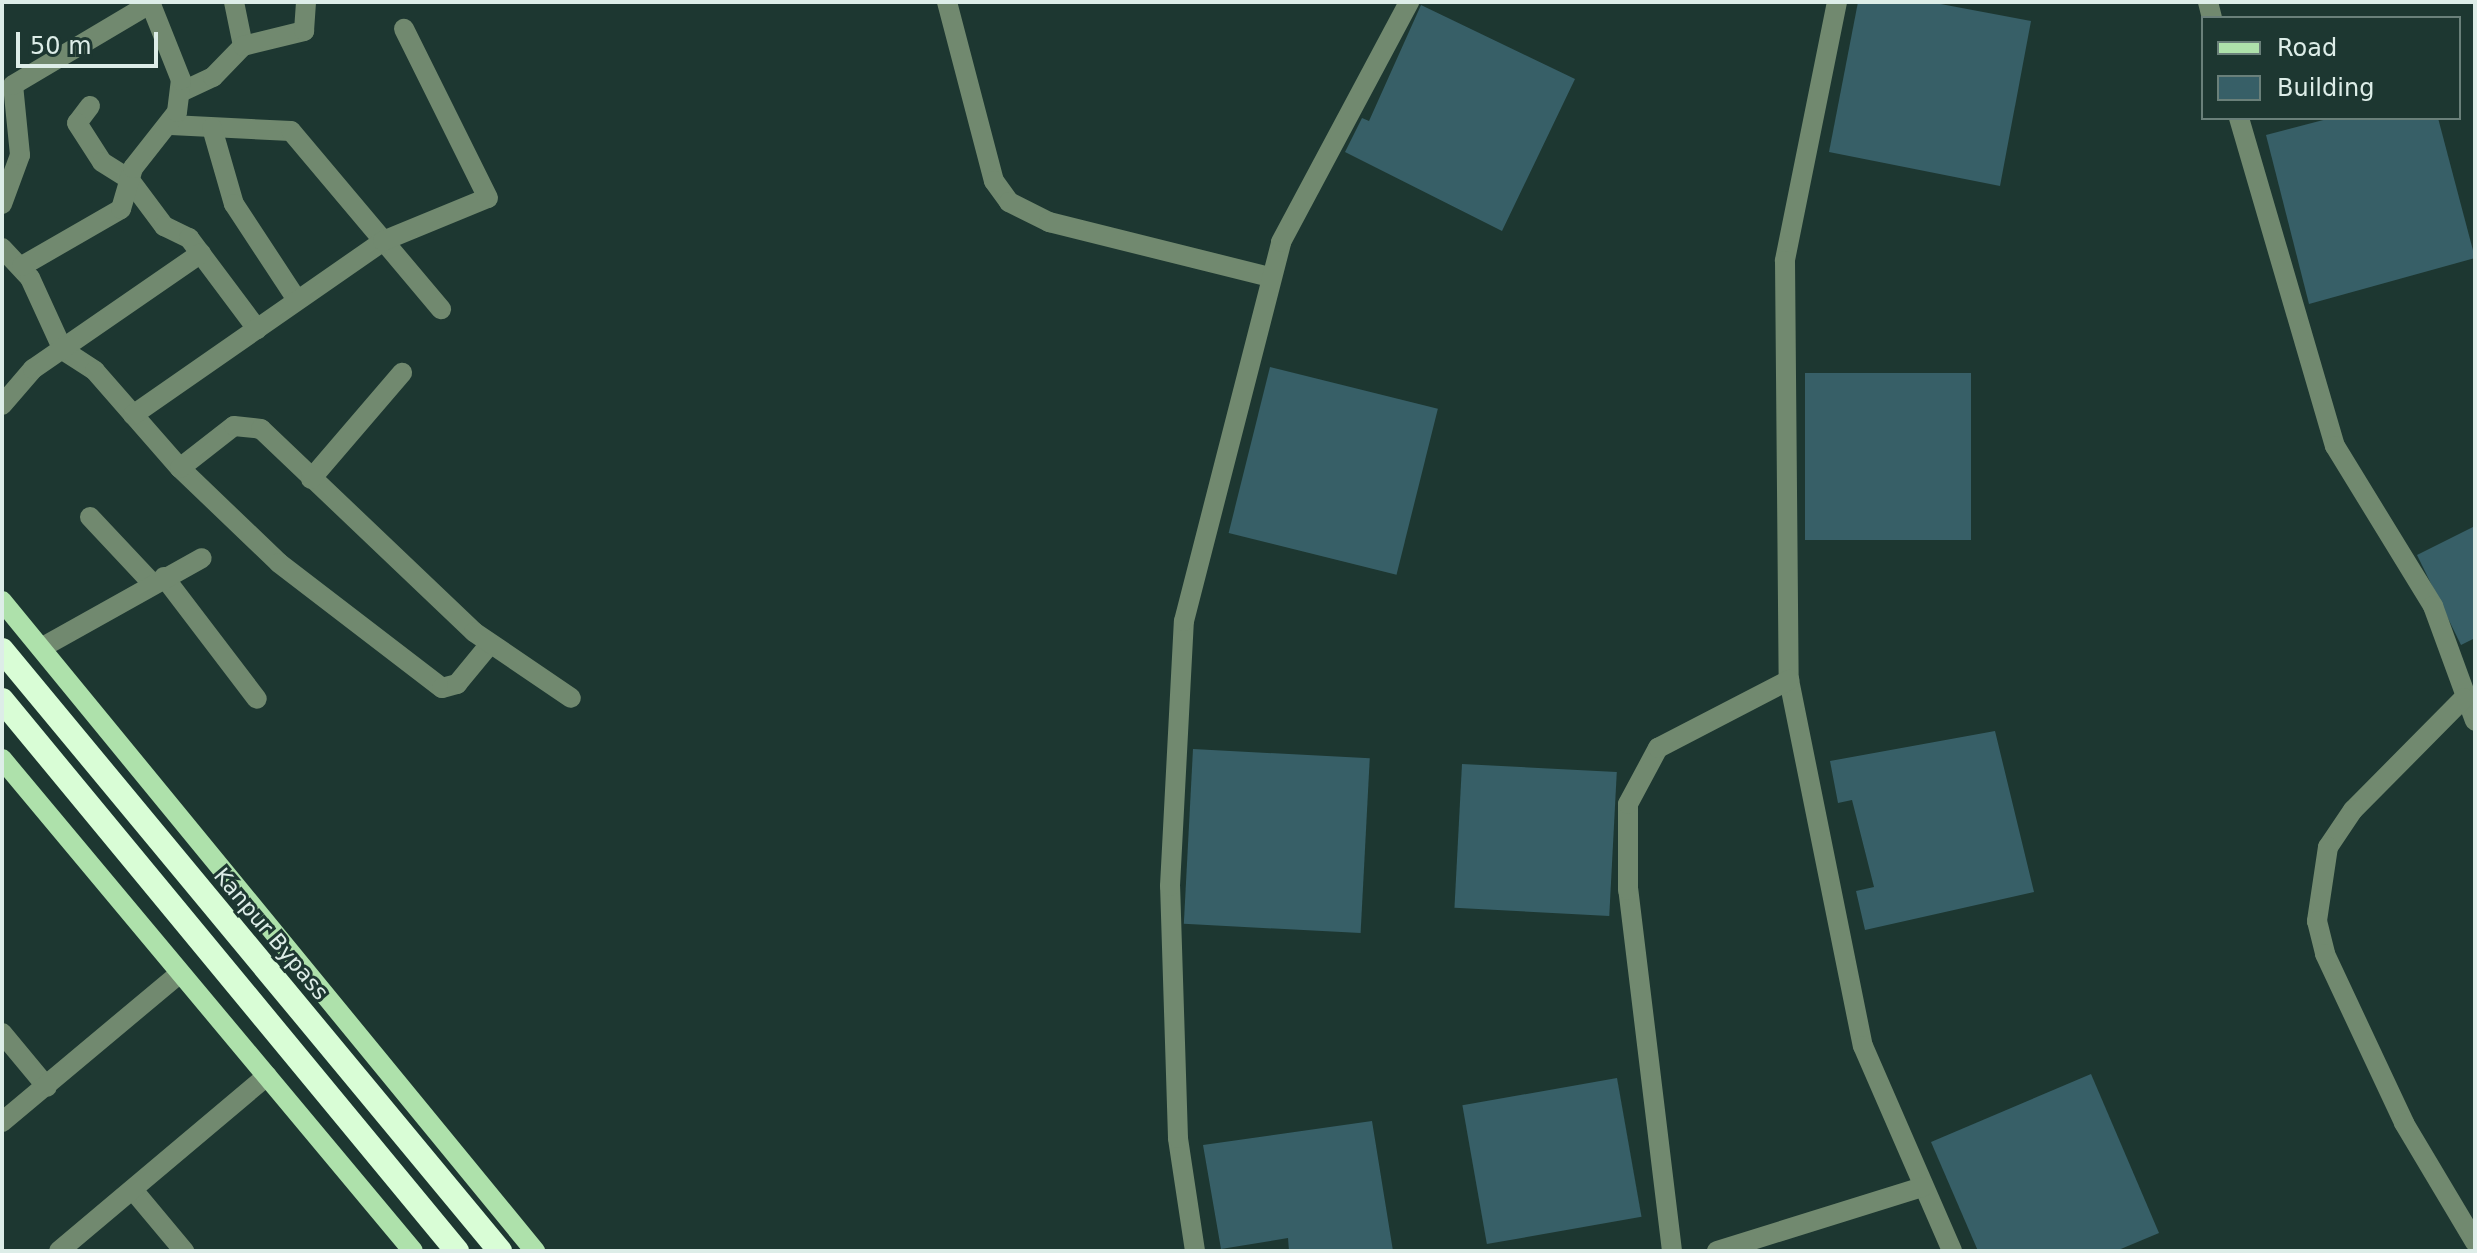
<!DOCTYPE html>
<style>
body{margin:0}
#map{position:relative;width:2477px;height:1253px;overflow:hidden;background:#1d3731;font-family:"DejaVu Sans",sans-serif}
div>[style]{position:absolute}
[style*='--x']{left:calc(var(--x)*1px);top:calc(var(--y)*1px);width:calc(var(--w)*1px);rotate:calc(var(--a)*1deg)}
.building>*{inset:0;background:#375f67;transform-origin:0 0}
.minor>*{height:20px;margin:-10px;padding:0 10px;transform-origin:10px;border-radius:10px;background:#71896f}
.major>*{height:20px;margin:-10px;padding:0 10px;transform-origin:10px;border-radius:10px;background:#aee1ab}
.highway>*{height:24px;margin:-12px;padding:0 12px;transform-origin:12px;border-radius:12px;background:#d9fdd6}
span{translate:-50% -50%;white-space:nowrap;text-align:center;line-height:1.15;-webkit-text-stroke:6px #1d3731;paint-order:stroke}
.street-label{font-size:22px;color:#ddede8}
.frame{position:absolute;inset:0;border:4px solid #ddede8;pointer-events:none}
.legend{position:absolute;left:2201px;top:16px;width:260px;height:104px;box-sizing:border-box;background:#1d3731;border:2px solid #6a807a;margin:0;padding:10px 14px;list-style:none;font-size:24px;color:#ddede8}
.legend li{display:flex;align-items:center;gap:16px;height:40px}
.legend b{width:40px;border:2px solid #6a807a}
.scale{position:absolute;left:16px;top:32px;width:142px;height:36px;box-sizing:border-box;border:4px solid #ddede8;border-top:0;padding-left:10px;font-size:24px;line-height:28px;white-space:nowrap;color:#ddede8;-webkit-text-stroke:6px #1d3731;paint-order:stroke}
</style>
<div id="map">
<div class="building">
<div style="clip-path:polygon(1858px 2px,1930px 2px,2031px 21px,2000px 186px,1829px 152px)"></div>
<div style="clip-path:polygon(1421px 5px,1575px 79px,1502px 231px,1345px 152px,1362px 118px,1369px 121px)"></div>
<div style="clip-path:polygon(2331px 118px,2438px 118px,2475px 258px,2309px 304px,2266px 135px)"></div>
<div style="left:1270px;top:367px;width:173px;height:171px;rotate:14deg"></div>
<div style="left:1805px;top:373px;width:166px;height:167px"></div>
<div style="clip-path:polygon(2475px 526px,2475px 638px,2461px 645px,2417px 555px)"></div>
<div style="clip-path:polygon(1995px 731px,2034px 892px,1865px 930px,1856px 891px,1874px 887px,1852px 800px,1838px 803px,1830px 761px)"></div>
<div style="left:1193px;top:749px;width:177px;height:175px;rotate:3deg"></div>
<div style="left:1462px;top:764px;width:155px;height:144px;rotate:3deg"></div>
<div style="clip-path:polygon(2091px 1074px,2159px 1233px,2116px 1251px,1978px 1251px,1931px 1142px)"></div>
<div style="left:1617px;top:1078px;width:141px;height:157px;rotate:80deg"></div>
<div style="clip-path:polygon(1372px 1121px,1393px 1251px,1289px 1251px,1288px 1238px,1221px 1249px,1203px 1145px)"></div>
</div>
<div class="minor">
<div style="--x:234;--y:2;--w:45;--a:78.4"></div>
<div style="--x:947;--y:2;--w:185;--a:75.3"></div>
<div style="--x:994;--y:181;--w:26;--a:54"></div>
<div style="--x:1009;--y:202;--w:45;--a:26.6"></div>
<div style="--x:1049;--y:222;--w:227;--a:14"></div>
<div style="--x:1837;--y:2;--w:264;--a:101.4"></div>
<div style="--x:1785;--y:261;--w:419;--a:89.5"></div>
<div style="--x:1789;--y:680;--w:373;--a:78.6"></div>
<div style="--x:1863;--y:1046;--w:223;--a:66.5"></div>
<div style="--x:2208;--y:2;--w:16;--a:76"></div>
<div style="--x:183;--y:91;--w:33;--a:-25"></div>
<div style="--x:213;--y:77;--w:43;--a:-45.9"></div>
<div style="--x:243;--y:46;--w:63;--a:-13.8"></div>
<div style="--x:304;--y:31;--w:29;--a:-86"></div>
<div style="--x:90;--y:106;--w:21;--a:127"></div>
<div style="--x:77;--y:123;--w:46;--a:57.3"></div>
<div style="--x:102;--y:162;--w:32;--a:32"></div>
<div style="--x:129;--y:179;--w:59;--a:53.3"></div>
<div style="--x:164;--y:226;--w:28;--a:26"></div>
<div style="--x:189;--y:238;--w:114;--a:53.2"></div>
<div style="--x:2239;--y:118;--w:342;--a:73.7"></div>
<div style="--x:2335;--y:446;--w:188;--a:58.5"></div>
<div style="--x:2433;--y:606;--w:122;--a:69.9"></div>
<div style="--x:171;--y:125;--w:120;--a:2.9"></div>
<div style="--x:291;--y:131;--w:233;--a:49.9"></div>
<div style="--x:212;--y:128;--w:79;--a:73.9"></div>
<div style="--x:234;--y:204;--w:115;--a:56.7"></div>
<div style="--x:2;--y:204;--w:52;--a:-69.8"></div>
<div style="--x:20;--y:155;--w:70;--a:-95.7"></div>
<div style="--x:13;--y:85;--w:161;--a:-30.7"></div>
<div style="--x:2;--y:248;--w:41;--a:47"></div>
<div style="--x:30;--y:278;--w:79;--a:65.4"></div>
<div style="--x:63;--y:350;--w:38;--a:33"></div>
<div style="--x:95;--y:371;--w:129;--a:48.8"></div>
<div style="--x:180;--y:468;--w:137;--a:43.8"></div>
<div style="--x:279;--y:563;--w:205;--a:37.5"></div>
<div style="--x:442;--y:688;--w:16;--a:-15"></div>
<div style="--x:457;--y:684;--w:52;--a:-50.5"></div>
<div style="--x:22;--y:266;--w:114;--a:-29.9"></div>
<div style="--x:121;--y:209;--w:43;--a:-73.7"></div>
<div style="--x:133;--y:168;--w:71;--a:-51.8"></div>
<div style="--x:177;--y:112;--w:32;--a:-83"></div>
<div style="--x:181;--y:80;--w:84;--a:-111.7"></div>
<div style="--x:2;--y:405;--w:48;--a:-49.3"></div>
<div style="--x:33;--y:369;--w:204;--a:-34.6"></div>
<div style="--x:133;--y:415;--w:305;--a:-34.8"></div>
<div style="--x:383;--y:241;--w:113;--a:-22.3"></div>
<div style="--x:488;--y:198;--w:189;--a:-116.4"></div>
<div style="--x:180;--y:468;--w:68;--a:-37.9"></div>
<div style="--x:234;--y:426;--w:27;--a:6"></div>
<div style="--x:261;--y:429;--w:294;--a:43.6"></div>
<div style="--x:474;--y:632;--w:117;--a:34.2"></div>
<div style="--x:311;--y:479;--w:140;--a:-49.4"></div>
<div style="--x:90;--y:517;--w:91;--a:46.8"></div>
<div style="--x:164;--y:577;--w:153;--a:52.7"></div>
<div style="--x:41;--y:648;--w:184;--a:-29.2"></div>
<div style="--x:2464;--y:698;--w:158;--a:134.7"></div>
<div style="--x:2353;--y:810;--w:45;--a:124"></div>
<div style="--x:2328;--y:847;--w:75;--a:98.5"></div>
<div style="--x:2317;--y:921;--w:34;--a:76"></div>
<div style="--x:2325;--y:954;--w:187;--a:64.9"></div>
<div style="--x:2404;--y:1123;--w:139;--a:59.2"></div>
<div style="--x:2;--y:1033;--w:70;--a:50.2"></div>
<div style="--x:2;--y:1122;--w:231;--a:-39.9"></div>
<div style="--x:133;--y:1190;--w:80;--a:50.1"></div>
<div style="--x:59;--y:1251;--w:272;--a:-40.1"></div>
<div style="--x:1195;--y:1251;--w:114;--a:-98.6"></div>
<div style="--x:1178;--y:1138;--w:252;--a:-91.8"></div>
<div style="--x:1170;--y:886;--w:265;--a:-87"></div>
<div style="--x:1184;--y:621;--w:391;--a:-75.6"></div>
<div style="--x:1281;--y:242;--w:272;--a:-61.9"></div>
<div style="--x:1672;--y:1251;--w:364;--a:-96.9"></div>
<div style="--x:1628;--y:890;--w:86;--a:-90"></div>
<div style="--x:1628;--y:804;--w:64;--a:-61.8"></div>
<div style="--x:1658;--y:748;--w:148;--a:-27.4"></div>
<div style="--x:1717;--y:1251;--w:215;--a:-17.3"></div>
</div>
<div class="major">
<div style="--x:2;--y:601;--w:841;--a:50.65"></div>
<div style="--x:2;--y:759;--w:641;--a:50.13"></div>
</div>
<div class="highway">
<div style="--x:2;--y:650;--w:781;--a:50.35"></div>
<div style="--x:2;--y:700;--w:715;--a:50.45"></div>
</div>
<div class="street-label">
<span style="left:271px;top:934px;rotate:50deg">Kanpur Bypass</span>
</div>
<div class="frame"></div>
<ul class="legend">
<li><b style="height:10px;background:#aee1ab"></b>Road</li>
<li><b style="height:22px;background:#375f67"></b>Building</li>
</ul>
<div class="scale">50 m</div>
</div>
